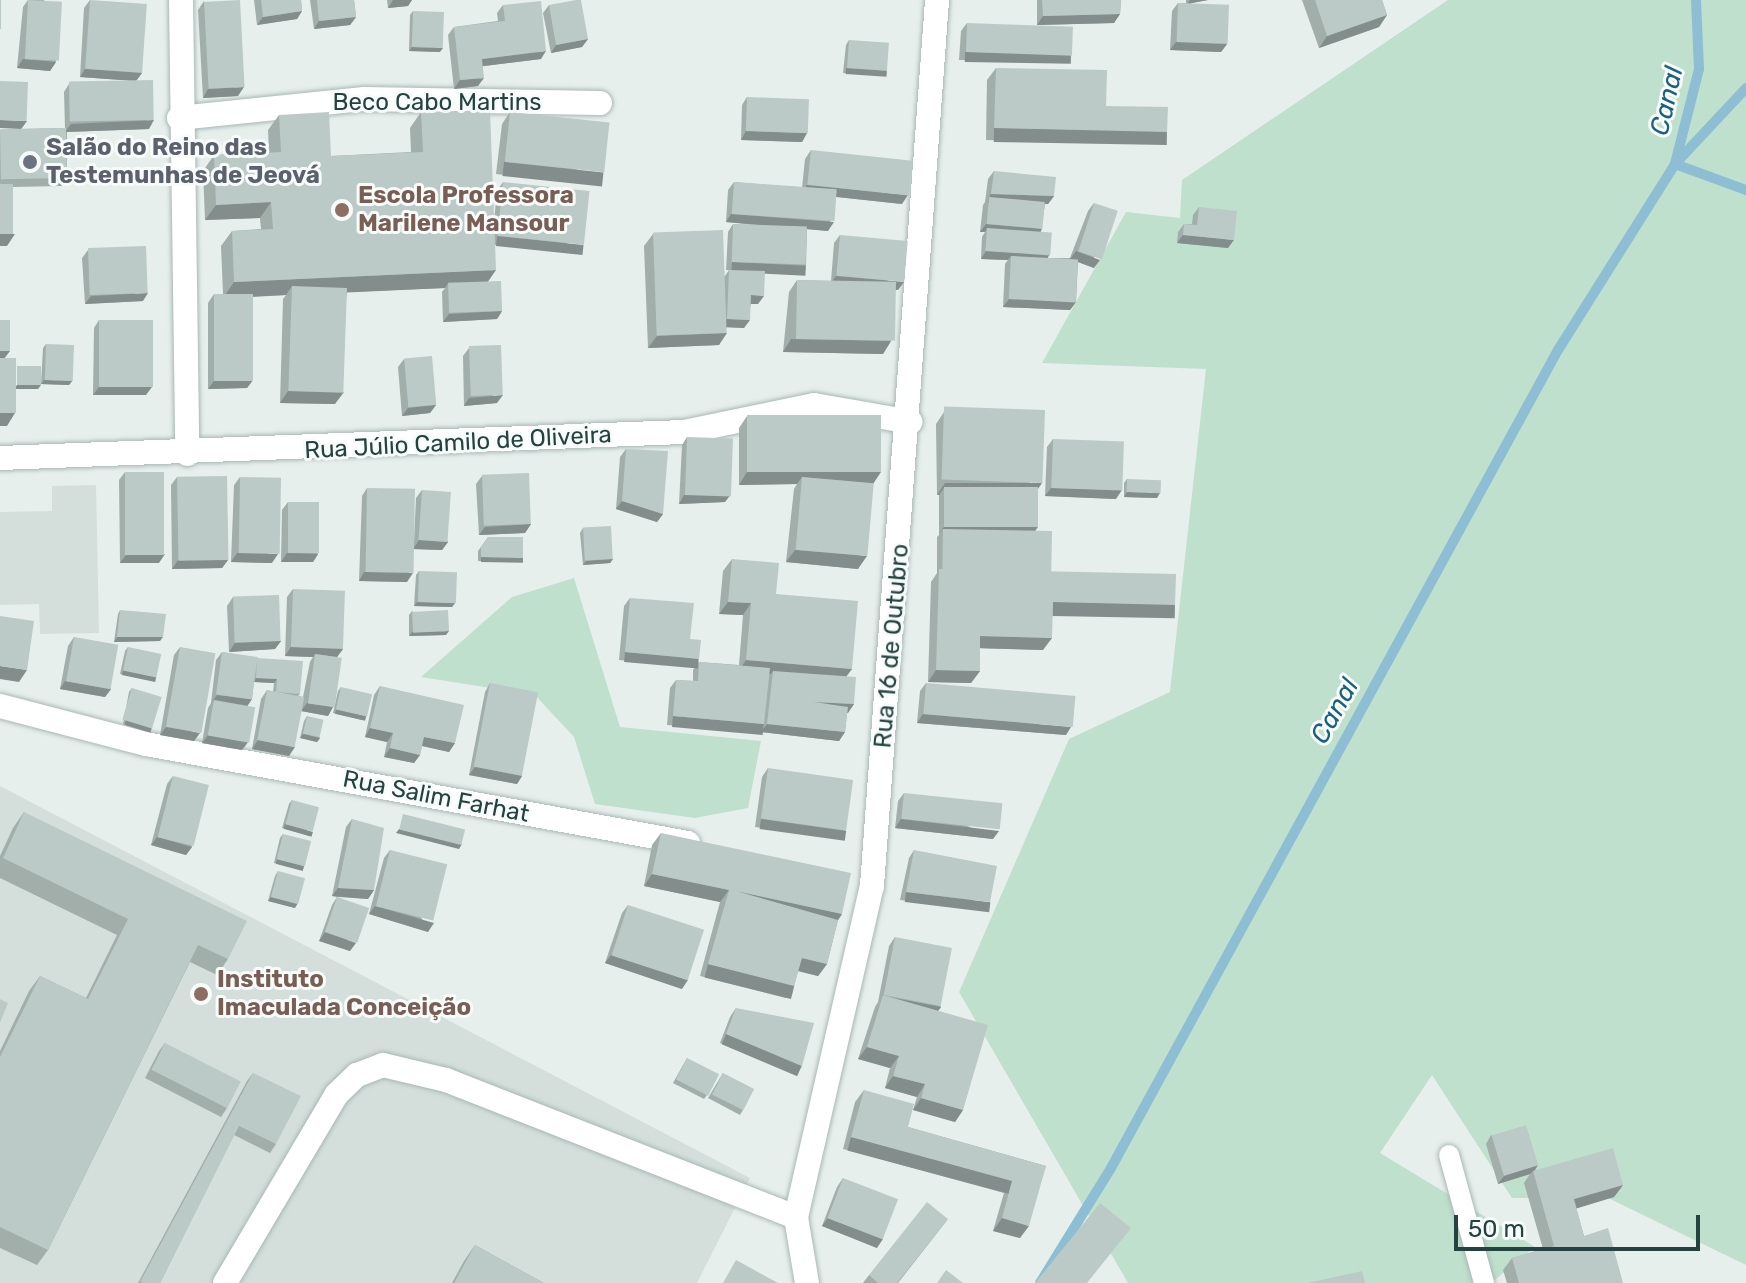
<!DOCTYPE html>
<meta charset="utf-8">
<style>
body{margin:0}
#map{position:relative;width:1746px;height:1283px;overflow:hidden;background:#e6efec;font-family:Rubik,sans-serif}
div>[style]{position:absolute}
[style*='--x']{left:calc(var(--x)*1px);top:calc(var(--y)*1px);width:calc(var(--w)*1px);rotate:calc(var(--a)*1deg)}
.built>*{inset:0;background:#d4dfdc}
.green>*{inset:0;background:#bfe0cd}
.stream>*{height:10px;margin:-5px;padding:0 5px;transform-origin:5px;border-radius:5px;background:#8dbed4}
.roads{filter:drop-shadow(0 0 2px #a8b8b5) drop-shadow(0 0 2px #a8b8b5)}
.lane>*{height:20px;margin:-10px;padding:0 10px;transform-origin:10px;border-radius:10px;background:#fff}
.street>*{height:24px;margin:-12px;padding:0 12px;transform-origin:12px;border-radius:12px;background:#fff}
.wall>*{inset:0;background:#a1aeaa}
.shaded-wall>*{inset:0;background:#838d8b;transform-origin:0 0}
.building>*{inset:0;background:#bbcac6;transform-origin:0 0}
.dots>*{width:22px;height:22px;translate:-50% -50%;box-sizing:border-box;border:4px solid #f7fbf9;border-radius:50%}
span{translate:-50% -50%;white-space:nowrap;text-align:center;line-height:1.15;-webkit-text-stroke:6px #f7fbf9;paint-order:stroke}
.street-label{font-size:24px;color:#24423f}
.worship-label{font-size:24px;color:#5b616d;font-weight:700}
.left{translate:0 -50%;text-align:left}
.education-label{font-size:24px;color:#785e54;font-weight:700}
.water-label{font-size:26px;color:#1b6080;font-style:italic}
.scale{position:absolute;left:1454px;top:1215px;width:246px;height:36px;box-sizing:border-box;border:4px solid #24423f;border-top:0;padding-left:10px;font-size:24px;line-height:28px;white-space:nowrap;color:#24423f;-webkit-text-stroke:6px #f7fbf9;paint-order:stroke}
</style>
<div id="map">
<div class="built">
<div style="clip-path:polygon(96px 485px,99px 633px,40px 634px,39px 604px,0 605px,0 512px,52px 511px,52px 486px)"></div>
<div style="clip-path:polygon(0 786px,750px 1178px,697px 1283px,0 1283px)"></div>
</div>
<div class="green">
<div style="clip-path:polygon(1448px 0,1746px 0,1746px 1265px,1608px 1198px,1512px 1198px,1432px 1075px,1380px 1153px,1535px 1247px,1491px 1283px,1128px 1283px,959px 992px,1069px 739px,1170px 692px,1206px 369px,1042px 363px,1126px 212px,1180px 218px,1182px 180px)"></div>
<div style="clip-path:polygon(574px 578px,620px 727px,761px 741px,748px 808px,695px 818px,595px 804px,574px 737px,535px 695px,421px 677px,512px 597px)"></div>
</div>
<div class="stream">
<div style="--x:1696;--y:0;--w:69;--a:87.5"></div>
<div style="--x:1699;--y:69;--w:98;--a:104.2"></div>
<div style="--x:1675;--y:164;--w:76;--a:20.1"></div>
<div style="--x:1040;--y:1283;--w:135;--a:-58.3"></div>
<div style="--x:1111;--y:1168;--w:932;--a:-61.35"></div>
<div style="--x:1558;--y:350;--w:220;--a:-57.8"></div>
<div style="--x:1675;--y:164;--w:104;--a:-46.9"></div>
</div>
<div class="roads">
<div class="lane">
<div style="--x:1449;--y:1155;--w:133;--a:74.7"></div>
</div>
<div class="street">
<div style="--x:181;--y:0;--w:454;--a:89.2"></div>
<div style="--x:179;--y:118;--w:186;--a:-5.9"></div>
<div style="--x:364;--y:99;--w:236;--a:1"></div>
<div style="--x:0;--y:458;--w:684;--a:-2.18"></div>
<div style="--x:684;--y:432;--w:133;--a:-11.7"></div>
<div style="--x:814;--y:405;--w:98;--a:9.9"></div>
<div style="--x:0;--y:706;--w:151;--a:14.6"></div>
<div style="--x:146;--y:744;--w:551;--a:10.35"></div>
<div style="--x:225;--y:1283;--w:218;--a:-59.4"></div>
<div style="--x:336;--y:1095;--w:29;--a:-44"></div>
<div style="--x:357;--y:1075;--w:28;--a:-21"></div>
<div style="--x:383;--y:1065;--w:65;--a:13.4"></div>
<div style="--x:446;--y:1080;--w:376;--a:21.4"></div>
<div style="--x:807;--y:1283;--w:67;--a:-99.5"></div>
<div style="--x:796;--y:1217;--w:340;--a:-77.1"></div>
<div style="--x:872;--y:886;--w:888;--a:-85.8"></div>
</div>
</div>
<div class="wall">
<div style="clip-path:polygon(28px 0,44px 0,56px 62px,50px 71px,17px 68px,23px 7px)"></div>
<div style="clip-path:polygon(90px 0,142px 73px,136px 81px,149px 129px,67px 132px,67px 178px,61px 186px,13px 187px,7px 246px,0 246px,0 130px,18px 129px,27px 121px,21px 129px,65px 128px,64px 92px,69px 84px,134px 81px,80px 77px,84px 8px)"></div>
<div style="clip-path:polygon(254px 0,301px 0,302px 11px,297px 19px,257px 25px)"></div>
<div style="clip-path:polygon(310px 0,354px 0,356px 17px,350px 25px,314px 29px)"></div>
<div style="clip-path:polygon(387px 0,412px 0,408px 6px,388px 8px)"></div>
<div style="clip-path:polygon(1037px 0,1121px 0,1120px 14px,1114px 23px,1037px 25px)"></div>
<div style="clip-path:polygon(1186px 0,1208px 0,1191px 3px,1227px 44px,1221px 52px,1170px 50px,1172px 11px,1178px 3px,1186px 3px)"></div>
<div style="clip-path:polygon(1302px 0,1382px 0,1387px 15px,1379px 27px,1319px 48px)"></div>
<div style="clip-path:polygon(204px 1px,238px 96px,203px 98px,198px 10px)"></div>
<div style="clip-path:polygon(503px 5px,541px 59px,483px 66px,478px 86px,454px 89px,448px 35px,454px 27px,498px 21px,497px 13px)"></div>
<div style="clip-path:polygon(549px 5px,588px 39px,582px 47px,551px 53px,543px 13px)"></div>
<div style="clip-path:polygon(413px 11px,440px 52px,409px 51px,410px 15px)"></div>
<div style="clip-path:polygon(967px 23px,1065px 61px,959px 60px,961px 31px)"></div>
<div style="clip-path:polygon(849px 40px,887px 71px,884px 76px,843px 73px,846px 45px)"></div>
<div style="clip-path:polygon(996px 68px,1106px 106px,1159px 144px,986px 140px,987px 80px)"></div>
<div style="clip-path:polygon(747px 97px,807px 133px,802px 142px,741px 140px,742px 105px)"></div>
<div style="clip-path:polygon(421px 112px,494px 221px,497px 191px,503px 182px,578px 254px,495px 245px,488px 281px,502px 311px,497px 319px,443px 322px,442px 292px,445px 288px,347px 292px,335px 404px,280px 403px,283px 299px,286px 295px,253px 297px,253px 380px,247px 388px,208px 389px,208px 303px,214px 294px,223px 294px,221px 246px,232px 231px,261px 229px,260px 218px,205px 220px,203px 171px,214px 155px,269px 152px,268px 130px,279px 115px,331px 156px,411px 152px,410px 128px)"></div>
<div style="clip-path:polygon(510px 112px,595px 185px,496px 174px,502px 124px)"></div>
<div style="clip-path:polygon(811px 150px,902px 204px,836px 197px,828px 231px,807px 229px,806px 266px,800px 274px,765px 272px,758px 304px,751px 304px,744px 328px,727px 327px,719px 345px,648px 348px,644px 246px,653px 234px,725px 276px,729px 270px,726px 270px,728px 232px,733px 224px,755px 225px,726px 222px,728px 190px,734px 182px,802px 188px,805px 159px)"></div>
<div style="clip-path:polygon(994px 171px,1054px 196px,1048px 204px,1045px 204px,1041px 231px,1048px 258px,1070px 258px,1088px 211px,1094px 203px,1094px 268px,1078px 262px,1076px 302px,1070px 310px,1003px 307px,1005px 264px,1008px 260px,981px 259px,982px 237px,985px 232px,980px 232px,983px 205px,985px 202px,988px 179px)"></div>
<div style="clip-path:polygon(1199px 207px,1228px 248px,1177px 243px,1178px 232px,1184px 224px,1192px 224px,1193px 215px)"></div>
<div style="clip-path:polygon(840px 235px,898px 290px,895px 290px,891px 341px,883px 354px,783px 352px,789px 292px,797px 280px,831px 281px,834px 243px)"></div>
<div style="clip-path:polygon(88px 250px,143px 301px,85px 304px,82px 258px)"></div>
<div style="clip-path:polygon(99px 320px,146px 395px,93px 395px,94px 328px)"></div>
<div style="clip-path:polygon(46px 344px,72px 381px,69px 385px,41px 384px,43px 348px)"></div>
<div style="clip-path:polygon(469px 348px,497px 403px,464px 406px,463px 356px)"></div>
<div style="clip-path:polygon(404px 359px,436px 405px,430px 413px,402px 416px,398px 367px)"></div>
<div style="clip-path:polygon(944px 412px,1038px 489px,1035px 530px,1051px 572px,1175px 605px,1167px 617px,1053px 614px,1043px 650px,980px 648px,980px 671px,971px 683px,928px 682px,931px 582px,937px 573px,937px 537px,939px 535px,939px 495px,937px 495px,936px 424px)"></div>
<div style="clip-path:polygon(747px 416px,873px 483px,858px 569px,786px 562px,794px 489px,797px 484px,739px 485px,739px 428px)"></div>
<div style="clip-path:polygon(687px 437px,731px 494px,725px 502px,679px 504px,682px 445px)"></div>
<div style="clip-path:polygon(1053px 439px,1116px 499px,1045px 496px,1047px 447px)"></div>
<div style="clip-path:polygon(626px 449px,663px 514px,657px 522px,616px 509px,620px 457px)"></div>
<div style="clip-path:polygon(125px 472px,159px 563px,120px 563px,119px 480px)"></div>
<div style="clip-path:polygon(482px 476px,531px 524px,525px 533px,479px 535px,476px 484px)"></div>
<div style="clip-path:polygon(177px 477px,228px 560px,222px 568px,172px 569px,171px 485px)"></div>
<div style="clip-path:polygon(240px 477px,272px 563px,231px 562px,234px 485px)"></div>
<div style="clip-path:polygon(1127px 479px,1157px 498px,1124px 497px,1124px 483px)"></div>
<div style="clip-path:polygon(367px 488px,414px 541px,416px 498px,422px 490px,448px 542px,442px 550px,413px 549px,407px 582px,359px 581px,362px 496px)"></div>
<div style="clip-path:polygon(288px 502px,318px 554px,313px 562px,281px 562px,282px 510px)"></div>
<div style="clip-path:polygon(583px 528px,613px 559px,610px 563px,583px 565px,580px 533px)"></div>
<div style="clip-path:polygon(488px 537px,520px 562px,478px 561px,478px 551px)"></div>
<div style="clip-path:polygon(732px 559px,776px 594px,852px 669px,846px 676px,854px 704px,847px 713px,845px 732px,839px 741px,761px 732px,762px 728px,759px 733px,667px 725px,670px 688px,676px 680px,693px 681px,693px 670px,699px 662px,739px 665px,743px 615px,719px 614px,723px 571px)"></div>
<div style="clip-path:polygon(419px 571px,455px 603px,452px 607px,414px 606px,416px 575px)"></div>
<div style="clip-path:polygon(293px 589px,343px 649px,337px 657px,333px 707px,328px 716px,301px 711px,289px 756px,252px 749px,261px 699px,267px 690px,273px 692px,274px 683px,254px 682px,252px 699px,247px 706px,248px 742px,242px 750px,202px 743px,208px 708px,211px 703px,216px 660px,222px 652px,258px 658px,300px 694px,298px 696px,303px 697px,310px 662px,313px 657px,285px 656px,287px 597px)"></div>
<div style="clip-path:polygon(233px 597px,281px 641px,275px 649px,229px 652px,227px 606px)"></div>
<div style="clip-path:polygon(630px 598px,690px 639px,694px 667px,619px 660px,624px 606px)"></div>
<div style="clip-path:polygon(120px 610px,160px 641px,114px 642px,118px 614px)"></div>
<div style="clip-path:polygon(412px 611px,446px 635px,409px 636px,409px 615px)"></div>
<div style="clip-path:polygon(74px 637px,111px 689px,105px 697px,60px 689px,68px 646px)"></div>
<div style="clip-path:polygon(128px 647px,156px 677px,153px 681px,120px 674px,125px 651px)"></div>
<div style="clip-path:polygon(180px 647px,194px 741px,160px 735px,174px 655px)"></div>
<div style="clip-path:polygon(490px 683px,522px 776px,517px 784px,469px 775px,485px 692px)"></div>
<div style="clip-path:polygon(926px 683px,1066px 735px,917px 723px,920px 691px)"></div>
<div style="clip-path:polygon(380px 686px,455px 743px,449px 752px,422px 746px,420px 755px,414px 763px,384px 757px,387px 742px,365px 737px,374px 695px)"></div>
<div style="clip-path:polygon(341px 687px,363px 720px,333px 713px,338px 691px)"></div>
<div style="clip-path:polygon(132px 688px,149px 732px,123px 724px,129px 692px)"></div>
<div style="clip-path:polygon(307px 716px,320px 738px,317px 742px,300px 738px,304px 721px)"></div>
<div style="clip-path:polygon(768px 768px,846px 831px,840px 839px,755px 827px,762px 777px)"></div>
<div style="clip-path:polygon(173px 776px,192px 847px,186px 855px,151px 845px,167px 784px)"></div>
<div style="clip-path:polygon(904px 793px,993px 839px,895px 828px,898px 801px)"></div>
<div style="clip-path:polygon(292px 800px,310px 836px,282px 828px,289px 804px)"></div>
<div style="clip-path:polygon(24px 812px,228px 959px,217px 975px,190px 962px,48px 1250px,37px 1265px,0 1248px,0 1051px,29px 991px,40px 976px,86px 998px,117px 935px,0 878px,0 856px,13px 828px)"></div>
<div style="clip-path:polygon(352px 819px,374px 890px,368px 899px,338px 897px,350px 951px,319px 941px,332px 905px,337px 897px,332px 896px,346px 827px)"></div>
<div style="clip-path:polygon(661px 833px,842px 914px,838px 920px,827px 964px,818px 976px,798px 971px,794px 986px,786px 998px,700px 976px,720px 902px,644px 886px,652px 845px)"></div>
<div style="clip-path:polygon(283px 834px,304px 866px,301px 870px,274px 863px,280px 838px)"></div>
<div style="clip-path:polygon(390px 850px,428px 932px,369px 914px,384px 858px)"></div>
<div style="clip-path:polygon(914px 850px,984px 910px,900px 900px,909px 858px)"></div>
<div style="clip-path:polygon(278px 871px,295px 908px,268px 901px,275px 876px)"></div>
<div style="clip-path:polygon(628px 905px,682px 989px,605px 963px,622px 913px)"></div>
<div style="clip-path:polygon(895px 937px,941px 1007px,938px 1011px,963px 1110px,955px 1122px,913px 1110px,917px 1097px,885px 1088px,890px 1068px,858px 1059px,875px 1007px,878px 1002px,889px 946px)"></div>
<div style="clip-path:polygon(736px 1008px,802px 1066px,797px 1075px,720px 1043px,730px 1017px)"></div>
<div style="clip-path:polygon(165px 1043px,227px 1108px,221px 1117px,145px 1078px,159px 1051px)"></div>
<div style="clip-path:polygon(687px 1058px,707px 1095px,704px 1099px,673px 1083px)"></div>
<div style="clip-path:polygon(253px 1073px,276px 1144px,270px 1153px,234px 1135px,160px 1283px,138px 1283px,247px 1081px)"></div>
<div style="clip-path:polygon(723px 1073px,743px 1110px,740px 1115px,708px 1098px)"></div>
<div style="clip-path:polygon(864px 1090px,908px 1127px,1046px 1166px,1020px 1238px,993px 1231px,1004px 1193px,843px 1149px,855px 1102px)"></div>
<div style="clip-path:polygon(1491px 1135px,1538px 1165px,1535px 1170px,1623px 1185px,1614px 1197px,1576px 1208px,1584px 1236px,1623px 1283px,1507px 1283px,1503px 1270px,1512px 1258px,1543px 1249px,1524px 1183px,1530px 1174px,1498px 1184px,1486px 1144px)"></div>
<div style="clip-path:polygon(843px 1178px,877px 1248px,822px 1226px,837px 1187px)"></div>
<div style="clip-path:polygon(948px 1219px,898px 1283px,863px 1283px,869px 1275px)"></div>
<div style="clip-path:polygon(475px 1245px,544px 1283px,452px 1283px,464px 1261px)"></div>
</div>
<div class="shaded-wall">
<div style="clip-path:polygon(393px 0,412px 0,408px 6px,388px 8px)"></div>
<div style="clip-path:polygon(1190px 0,1208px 0,1187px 4px)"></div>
<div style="clip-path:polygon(302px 11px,297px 19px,257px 25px,263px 17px)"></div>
<div style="clip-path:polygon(1120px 14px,1114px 23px,1037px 25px,1043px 16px)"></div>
<div style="clip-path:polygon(1387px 15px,1379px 27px,1319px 48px,1327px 36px)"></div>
<div style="clip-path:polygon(356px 17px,350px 25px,314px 29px,319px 21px)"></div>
<div style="clip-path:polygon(588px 39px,582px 47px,551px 53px,556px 45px)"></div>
<div style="clip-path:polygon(1176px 42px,1227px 44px,1221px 52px,1170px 50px)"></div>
<div style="clip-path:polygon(412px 47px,443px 48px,440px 52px,409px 51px)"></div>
<div style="clip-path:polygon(546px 51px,541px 59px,476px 67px,482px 59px)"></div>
<div style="left:965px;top:52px;width:106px;height:10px;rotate:1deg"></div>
<div style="clip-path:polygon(23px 59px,56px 62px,50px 71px,17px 68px)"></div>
<div style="left:846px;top:68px;width:41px;height:6px;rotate:4deg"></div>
<div style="clip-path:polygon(85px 69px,142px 73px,136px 81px,80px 77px)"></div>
<div style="clip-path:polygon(484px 78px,478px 86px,454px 89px,460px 80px)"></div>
<div style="clip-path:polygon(244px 87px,238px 96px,203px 98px,208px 89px)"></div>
<div style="clip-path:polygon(0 120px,27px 121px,21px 129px,0 128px)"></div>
<div style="clip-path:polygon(154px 120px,149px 129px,65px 132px,71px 124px)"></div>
<div style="left:994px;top:128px;width:173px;height:14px;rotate:1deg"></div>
<div style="clip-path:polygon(746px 131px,807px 133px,802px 142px,741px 140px)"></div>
<div style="left:504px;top:162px;width:100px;height:14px;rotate:6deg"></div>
<div style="left:67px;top:178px;width:10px;height:67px;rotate:127deg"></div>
<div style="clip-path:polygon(807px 185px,908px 195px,902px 204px,801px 193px)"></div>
<div style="clip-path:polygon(991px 194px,1054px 196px,1048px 204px,988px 203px,989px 197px)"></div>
<div style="clip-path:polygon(271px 202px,260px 218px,205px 220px,216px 205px)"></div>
<div style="clip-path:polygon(731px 214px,834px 222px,828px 231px,726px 222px)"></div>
<div style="clip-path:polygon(986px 224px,1042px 229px,1037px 237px,987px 228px,985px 232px,980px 232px)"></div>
<div style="clip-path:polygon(0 234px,15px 234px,7px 246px,0 246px)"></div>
<div style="clip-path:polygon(1183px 235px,1234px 240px,1228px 248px,1177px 243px)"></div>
<div style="left:497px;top:236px;width:87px;height:10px;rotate:6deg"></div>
<div style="clip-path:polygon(986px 251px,1050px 254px,1045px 262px,1011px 256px,1008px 260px,981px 259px)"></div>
<div style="clip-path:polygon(1076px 251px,1100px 260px,1094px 268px,1070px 259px)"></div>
<div style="left:732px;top:262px;width:74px;height:10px;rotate:3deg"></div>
<div style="clip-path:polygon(496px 270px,485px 286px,448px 283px,445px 288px,292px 295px,292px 286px,286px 295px,223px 298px,234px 282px)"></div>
<div style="clip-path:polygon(836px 276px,904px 282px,898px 290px,830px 284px)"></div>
<div style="clip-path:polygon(148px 293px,143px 301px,85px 304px,91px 296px)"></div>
<div style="clip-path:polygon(751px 295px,764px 296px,758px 304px,746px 304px)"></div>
<div style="clip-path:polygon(1009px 299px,1076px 302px,1070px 310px,1003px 307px)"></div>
<div style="clip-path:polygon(502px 311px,497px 319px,443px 322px,449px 314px)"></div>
<div style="clip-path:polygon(727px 319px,750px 320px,744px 328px,721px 327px)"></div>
<div style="clip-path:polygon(727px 333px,719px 345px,648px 348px,657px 336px)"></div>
<div style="clip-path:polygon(791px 339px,891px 341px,883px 354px,783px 352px)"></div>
<div style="clip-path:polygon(0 351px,10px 351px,4px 359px,0 359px)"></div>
<div style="clip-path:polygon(44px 380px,72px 381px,69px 385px,41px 384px)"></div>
<div style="clip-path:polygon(253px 380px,247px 388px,208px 389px,214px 381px)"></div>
<div style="clip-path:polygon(17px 385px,41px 385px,38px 389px,14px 389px)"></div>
<div style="clip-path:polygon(99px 387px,152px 387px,146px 395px,93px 395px)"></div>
<div style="clip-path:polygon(288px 391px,344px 392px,335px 404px,280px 403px)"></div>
<div style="clip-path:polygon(503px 395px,497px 403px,464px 406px,469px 398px)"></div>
<div style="clip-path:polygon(436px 405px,430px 413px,402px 416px,408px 408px)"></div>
<div style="clip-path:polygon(0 413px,15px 413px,7px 426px,0 426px)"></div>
<div style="clip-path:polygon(747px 472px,881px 472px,873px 484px,802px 477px,797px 484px,739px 485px)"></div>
<div style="clip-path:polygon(945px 483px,1042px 483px,1034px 495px,944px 488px,939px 495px,937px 495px)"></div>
<div style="clip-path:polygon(1051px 488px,1122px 490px,1116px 499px,1045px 496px)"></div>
<div style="clip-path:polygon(1127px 492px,1160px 493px,1157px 498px,1124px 497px)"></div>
<div style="clip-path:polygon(731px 494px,725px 502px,679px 504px,684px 495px)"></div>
<div style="clip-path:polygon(622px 501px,663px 514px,657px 522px,616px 509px)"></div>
<div style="clip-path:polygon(531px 524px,525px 533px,479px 535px,485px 527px)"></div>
<div style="clip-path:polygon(944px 527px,1038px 527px,1032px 535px,943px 529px,938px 535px)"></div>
<div style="clip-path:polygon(419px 540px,448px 542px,442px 550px,413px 549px)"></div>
<div style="clip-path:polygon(795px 550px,867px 556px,858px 569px,786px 562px)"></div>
<div style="clip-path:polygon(237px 553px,278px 554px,272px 563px,231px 562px)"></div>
<div style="clip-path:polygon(287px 553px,318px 554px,313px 562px,281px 562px)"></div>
<div style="clip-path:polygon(165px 554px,159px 563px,120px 563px,126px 555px)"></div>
<div style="left:481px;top:557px;width:42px;height:5px;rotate:1deg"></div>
<div style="clip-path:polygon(613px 559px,610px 563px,583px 565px,586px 561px)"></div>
<div style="clip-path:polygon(178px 560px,228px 560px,222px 568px,172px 569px)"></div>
<div style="clip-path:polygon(364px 572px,413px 573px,407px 582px,359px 581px)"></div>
<div style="clip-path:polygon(417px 602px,455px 603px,452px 607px,414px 606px)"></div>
<div style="clip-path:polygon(728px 602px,751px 603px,743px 615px,719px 614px)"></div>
<div style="left:1053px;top:602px;width:122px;height:14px;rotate:1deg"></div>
<div style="clip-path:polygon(449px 631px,446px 635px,409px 636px,412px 632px)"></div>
<div style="clip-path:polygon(980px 636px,1052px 638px,1043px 650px,972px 648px)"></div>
<div style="clip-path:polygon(117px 637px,163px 637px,160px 641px,114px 642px)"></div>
<div style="clip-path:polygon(281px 641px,275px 649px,229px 652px,235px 643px)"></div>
<div style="clip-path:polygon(291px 647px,343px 649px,337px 657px,315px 654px,313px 657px,285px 656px)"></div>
<div style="left:625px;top:652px;width:74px;height:10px;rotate:5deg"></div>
<div style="clip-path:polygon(746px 660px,852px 669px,843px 681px,773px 671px,771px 674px,738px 672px)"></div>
<div style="clip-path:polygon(0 666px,27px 670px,19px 682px,0 679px)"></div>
<div style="left:123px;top:670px;width:34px;height:5px;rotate:12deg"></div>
<div style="clip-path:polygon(936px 670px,980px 671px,971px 683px,928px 682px)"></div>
<div style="clip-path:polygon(256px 678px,277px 679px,274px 683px,254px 682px)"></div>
<div style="clip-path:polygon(65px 681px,111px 689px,105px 697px,60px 689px)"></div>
<div style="clip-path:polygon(217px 695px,252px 699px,246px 708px,214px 700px,211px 703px)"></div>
<div style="clip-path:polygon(814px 702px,854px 704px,848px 713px,808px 710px)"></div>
<div style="clip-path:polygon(307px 703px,333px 707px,328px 716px,301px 711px)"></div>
<div style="left:336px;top:709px;width:31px;height:5px;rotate:13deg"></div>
<div style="clip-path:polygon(923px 714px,1071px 727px,1066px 735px,917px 723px)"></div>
<div style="left:673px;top:716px;width:91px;height:11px;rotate:5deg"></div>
<div style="left:126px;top:720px;width:27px;height:5px;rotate:17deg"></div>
<div style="clip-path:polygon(767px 724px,845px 732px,839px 741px,761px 732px)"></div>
<div style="clip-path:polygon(166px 727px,200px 733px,194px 741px,160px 735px)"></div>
<div style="clip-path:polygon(370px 728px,393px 733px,387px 742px,365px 737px)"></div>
<div style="clip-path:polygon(303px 734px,320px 738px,317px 742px,300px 738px)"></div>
<div style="clip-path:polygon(208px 735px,248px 742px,242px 750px,202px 743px)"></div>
<div style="clip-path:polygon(424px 737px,455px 743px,449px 752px,418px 745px)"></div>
<div style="clip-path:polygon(258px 740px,295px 747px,289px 756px,252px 749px)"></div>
<div style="clip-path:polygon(390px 748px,420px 755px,414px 763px,384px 757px)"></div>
<div style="clip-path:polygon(475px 767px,522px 776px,517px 784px,469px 775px)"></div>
<div style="left:761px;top:819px;width:86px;height:10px;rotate:8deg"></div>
<div style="clip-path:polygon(901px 819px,999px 831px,993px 839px,895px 828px)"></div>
<div style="left:285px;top:824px;width:29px;height:5px;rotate:16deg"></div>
<div style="clip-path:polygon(399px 829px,462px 844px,459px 849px,396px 833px)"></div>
<div style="clip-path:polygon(157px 837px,192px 847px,186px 855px,151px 845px)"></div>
<div style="left:277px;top:859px;width:28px;height:5px;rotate:15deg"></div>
<div style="clip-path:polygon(652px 874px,729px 890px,720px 902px,644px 886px)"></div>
<div style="clip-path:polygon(338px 888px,374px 890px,368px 899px,332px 896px)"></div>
<div style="clip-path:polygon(736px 891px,842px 914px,834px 926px)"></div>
<div style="left:906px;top:892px;width:85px;height:10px;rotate:7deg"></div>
<div style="clip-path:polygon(271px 897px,298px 903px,295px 908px,268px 901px)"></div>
<div style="clip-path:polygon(375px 906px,434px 923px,428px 932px,369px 914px)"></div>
<div style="clip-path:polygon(325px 932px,356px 943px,350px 951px,319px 941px)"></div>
<div style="clip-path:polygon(611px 955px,688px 980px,682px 989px,605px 963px)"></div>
<div style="clip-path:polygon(802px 958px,827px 964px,818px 976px,794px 970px)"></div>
<div style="left:708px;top:964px;width:89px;height:14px;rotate:14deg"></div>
<div style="clip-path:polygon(884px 996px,941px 1007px,935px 1015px)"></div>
<div style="left:726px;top:1034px;width:82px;height:11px;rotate:23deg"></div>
<div style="clip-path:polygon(867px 1047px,899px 1056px,890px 1068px,858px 1059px)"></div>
<div style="clip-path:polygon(893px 1076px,925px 1084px,917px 1097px,885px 1088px)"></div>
<div style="clip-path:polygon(921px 1098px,963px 1110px,955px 1122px,913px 1110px)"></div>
<div style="left:851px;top:1137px;width:167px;height:14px;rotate:15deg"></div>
<div style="clip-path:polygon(1538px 1165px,1533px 1173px,1533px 1171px,1530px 1174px,1498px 1184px,1504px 1176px)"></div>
<div style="clip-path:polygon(1623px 1185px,1614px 1197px,1565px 1212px,1574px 1199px)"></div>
<div style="clip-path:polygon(828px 1218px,883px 1239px,877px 1248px,822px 1226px)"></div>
<div style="clip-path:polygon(1002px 1218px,1029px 1226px,1020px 1238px,993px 1231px)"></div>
</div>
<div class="building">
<div style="left:0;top:0;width:1px;height:29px"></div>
<div style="left:28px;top:0;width:34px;height:59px;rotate:3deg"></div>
<div style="left:90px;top:0;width:57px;height:69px;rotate:4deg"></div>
<div style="left:240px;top:0;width:87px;height:36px;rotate:87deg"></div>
<div style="clip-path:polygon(261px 0,301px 0,302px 11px,263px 17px)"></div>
<div style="clip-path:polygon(317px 0,354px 0,356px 17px,319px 21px)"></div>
<div style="clip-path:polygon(576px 0,581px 0,588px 39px,556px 45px,549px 5px)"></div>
<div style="clip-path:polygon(1042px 0,1121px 0,1120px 14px,1043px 16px)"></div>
<div style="clip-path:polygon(1315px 0,1382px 0,1387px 15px,1327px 36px)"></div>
<div style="clip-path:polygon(541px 1px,546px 51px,482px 59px,484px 78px,460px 80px,454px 27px,505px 21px,503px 5px)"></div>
<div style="left:1178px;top:3px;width:51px;height:39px;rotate:2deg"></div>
<div style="left:413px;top:11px;width:31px;height:36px;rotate:2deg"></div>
<div style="left:967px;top:23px;width:106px;height:29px;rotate:2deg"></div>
<div style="left:849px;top:40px;width:40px;height:28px;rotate:4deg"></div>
<div style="clip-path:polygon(996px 68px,1107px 70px,1106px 106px,1168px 107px,1167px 132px,994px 128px)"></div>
<div style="left:153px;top:80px;width:40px;height:84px;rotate:89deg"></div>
<div style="left:0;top:81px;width:28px;height:39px;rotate:2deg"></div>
<div style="left:747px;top:97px;width:62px;height:34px;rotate:2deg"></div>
<div style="clip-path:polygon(490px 110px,496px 270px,234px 282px,232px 231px,273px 229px,271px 202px,216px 205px,214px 155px,281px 152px,279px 115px,329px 112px,331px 156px,423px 152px,421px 112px)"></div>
<div style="left:510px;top:112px;width:100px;height:50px;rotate:6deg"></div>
<div style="left:66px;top:128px;width:50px;height:66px;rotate:89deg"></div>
<div style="left:811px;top:150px;width:102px;height:35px;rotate:6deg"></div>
<div style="clip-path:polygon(994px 171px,1056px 177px,1054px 196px,991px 194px)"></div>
<div style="left:503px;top:182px;width:87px;height:54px;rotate:6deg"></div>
<div style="left:734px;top:182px;width:103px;height:32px;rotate:4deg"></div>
<div style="left:0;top:184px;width:13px;height:50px"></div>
<div style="left:989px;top:197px;width:56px;height:27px;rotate:5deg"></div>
<div style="left:1094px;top:203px;width:25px;height:51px;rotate:18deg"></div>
<div style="clip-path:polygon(1199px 207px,1237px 211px,1234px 240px,1183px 235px,1184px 224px,1197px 225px)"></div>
<div style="left:733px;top:224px;width:74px;height:38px;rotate:2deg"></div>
<div style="left:987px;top:228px;width:65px;height:23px;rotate:4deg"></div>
<div style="left:723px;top:230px;width:103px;height:70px;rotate:88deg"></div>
<div style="left:840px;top:235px;width:68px;height:41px;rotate:5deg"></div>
<div style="left:146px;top:246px;width:47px;height:58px;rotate:88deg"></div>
<div style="left:1011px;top:256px;width:67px;height:43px;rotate:3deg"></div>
<div style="clip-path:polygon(729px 270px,765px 271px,764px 296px,751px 295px,750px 320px,727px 319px)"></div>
<div style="left:797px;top:280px;width:99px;height:59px;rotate:1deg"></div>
<div style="left:501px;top:281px;width:30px;height:53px;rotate:88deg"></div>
<div style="left:292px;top:286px;width:55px;height:105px;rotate:2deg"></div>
<div style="left:214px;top:294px;width:39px;height:87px"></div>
<div style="left:0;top:320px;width:10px;height:31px"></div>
<div style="left:99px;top:320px;width:54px;height:67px"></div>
<div style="left:46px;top:344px;width:28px;height:36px;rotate:2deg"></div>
<div style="left:501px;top:345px;width:50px;height:32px;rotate:88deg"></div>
<div style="left:432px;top:356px;width:49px;height:28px;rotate:85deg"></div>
<div style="left:0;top:358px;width:16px;height:55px"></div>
<div style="left:17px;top:366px;width:24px;height:19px"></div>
<div style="left:1045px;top:410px;width:73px;height:101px;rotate:92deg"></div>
<div style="left:881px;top:415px;width:57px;height:134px;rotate:90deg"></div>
<div style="left:687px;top:437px;width:46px;height:58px;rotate:2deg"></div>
<div style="left:1053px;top:439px;width:71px;height:49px;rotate:2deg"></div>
<div style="clip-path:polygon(626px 449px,668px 451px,663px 514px,622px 501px)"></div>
<div style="left:125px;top:472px;width:39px;height:83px"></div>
<div style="left:529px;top:473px;width:51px;height:47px;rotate:88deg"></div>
<div style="left:227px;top:476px;width:84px;height:50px;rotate:89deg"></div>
<div style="left:240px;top:477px;width:41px;height:76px;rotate:1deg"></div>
<div style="left:802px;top:477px;width:72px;height:73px;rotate:5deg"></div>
<div style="left:1127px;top:479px;width:34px;height:13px;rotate:2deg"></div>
<div style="left:1038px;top:487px;width:40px;height:94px;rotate:90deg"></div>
<div style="left:367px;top:488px;width:48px;height:84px;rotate:1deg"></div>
<div style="left:422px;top:490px;width:29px;height:50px;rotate:4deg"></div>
<div style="left:288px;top:502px;width:31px;height:51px"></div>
<div style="left:611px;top:526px;width:33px;height:28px;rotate:87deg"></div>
<div style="left:943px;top:529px;width:109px;height:41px;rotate:1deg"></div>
<div style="clip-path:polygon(488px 537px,523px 537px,523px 558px,481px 557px,481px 547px)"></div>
<div style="clip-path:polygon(732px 559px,779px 563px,776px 594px,858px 601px,852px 669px,746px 660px,751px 603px,728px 602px)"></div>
<div style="clip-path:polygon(939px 569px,1176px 574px,1175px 605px,1053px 602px,1052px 638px,980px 636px,980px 671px,936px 670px)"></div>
<div style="left:419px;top:571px;width:38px;height:31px;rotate:2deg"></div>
<div style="left:293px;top:589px;width:52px;height:58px;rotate:2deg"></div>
<div style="left:279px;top:595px;width:46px;height:46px;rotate:88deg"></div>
<div style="clip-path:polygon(630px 598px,694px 603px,690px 639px,701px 640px,699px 659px,625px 652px)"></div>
<div style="clip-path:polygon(120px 610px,166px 614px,163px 637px,117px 637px)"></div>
<div style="left:448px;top:610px;width:21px;height:36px;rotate:87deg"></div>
<div style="clip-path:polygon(0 616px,34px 621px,27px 670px,0 666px)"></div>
<div style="left:74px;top:637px;width:45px;height:45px;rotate:10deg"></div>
<div style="left:128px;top:647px;width:34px;height:24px;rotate:12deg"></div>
<div style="left:180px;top:647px;width:36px;height:81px;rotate:10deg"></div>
<div style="left:222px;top:652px;width:36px;height:43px;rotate:8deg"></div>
<div style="left:315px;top:654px;width:27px;height:50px;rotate:8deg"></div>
<div style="clip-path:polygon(257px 658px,303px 661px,300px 694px,276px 692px,277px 679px,256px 678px)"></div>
<div style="clip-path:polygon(699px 662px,770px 668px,764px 724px,673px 716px,676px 680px,698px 681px)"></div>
<div style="clip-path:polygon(773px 671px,856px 677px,854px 704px,814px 702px,848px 707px,845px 732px,767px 724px)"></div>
<div style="left:490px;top:683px;width:49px;height:85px;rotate:11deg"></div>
<div style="left:926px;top:683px;width:150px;height:31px;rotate:5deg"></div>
<div style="clip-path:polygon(380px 686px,464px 705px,455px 743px,424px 737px,420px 755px,390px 748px,393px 733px,370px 728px)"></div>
<div style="left:341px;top:687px;width:32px;height:23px;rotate:13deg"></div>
<div style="left:132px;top:688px;width:31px;height:33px;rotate:17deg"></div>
<div style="left:267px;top:690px;width:38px;height:51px;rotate:11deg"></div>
<div style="left:214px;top:700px;width:42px;height:36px;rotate:10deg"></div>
<div style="left:307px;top:716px;width:17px;height:18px;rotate:13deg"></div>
<div style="left:768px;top:768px;width:86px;height:51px;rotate:8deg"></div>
<div style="left:173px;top:776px;width:37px;height:63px;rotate:14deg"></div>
<div style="left:904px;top:793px;width:99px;height:26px;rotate:6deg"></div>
<div style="left:292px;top:800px;width:28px;height:25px;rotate:15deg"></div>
<div style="clip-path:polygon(24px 812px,247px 921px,228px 959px,198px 945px,48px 1250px,0 1227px,0 1057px,40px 976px,88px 999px,128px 919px,3px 858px)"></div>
<div style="left:403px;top:814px;width:64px;height:16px;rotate:14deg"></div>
<div style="clip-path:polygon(352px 819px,384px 828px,374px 890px,338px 888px)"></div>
<div style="clip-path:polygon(661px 833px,851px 873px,842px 914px,736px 891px,838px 920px,827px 964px,802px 958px,794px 986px,708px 964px,729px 890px,652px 874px)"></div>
<div style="left:283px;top:834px;width:29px;height:26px;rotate:14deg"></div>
<div style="left:390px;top:850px;width:59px;height:58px;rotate:14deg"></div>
<div style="clip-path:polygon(914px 850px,997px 866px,990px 902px,906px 892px)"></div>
<div style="left:278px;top:871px;width:28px;height:27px;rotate:15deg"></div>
<div style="left:337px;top:897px;width:34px;height:37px;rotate:19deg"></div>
<div style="left:628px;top:905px;width:80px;height:53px;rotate:18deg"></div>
<div style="left:895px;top:937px;width:58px;height:59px;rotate:11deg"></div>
<div style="clip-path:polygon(883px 995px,988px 1025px,963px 1110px,921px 1098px,925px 1084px,893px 1076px,899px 1056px,867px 1047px)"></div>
<div style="clip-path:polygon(0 999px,8px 1003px,0 1023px)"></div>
<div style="clip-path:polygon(736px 1008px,814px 1023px,802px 1066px,726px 1034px)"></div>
<div style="left:165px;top:1043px;width:85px;height:30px;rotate:27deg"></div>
<div style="left:687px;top:1058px;width:36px;height:24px;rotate:27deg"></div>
<div style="clip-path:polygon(253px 1073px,301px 1096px,276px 1144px,239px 1126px,160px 1283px,143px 1283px,140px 1282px)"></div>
<div style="left:723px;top:1073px;width:35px;height:24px;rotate:27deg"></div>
<div style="clip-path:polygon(864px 1090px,914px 1104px,908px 1127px,1046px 1166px,1029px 1226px,1002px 1218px,1012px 1181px,851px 1137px)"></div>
<div style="left:1526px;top:1125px;width:42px;height:36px;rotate:73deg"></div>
<div style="clip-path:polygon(1613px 1148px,1623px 1185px,1574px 1199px,1584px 1236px,1608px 1228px,1623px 1283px,1519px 1283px,1512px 1258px,1554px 1246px,1533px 1171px)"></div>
<div style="left:843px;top:1178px;width:59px;height:43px;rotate:21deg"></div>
<div style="clip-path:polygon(927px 1202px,948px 1219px,897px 1283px,878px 1283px,869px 1275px)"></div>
<div style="clip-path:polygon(1100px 1203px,1131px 1228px,1087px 1283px,1035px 1283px)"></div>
<div style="clip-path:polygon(475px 1245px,544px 1283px,454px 1283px)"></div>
<div style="clip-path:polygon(736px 1260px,778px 1283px,723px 1283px)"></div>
<div style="clip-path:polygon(946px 1270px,963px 1283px,937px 1283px)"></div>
<div style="clip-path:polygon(1362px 1271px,1365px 1283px,1308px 1283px)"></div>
</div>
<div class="dots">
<div style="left:30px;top:162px;background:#6b7280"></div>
<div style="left:342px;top:210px;background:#8d6e63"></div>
<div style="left:201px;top:994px;background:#8d6e63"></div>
</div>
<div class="street-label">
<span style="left:437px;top:103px">Beco Cabo Martins</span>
<span style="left:458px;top:443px;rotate:-3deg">Rua Júlio Camilo de Oliveira</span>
<span style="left:892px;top:646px;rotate:-85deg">Rua 16 de Outubro</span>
<span style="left:436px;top:797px;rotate:11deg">Rua Salim Farhat</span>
</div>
<div class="worship-label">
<span class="left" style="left:46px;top:162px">Salão do Reino das<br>Testemunhas de Jeová</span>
</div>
<div class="education-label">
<span class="left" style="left:358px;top:210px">Escola Professora<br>Marilene Mansour</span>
<span class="left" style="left:217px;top:994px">Instituto<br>Imaculada Conceição</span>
</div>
<div class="water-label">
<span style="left:1667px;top:101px;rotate:-77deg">Canal</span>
<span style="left:1335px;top:711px;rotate:-61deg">Canal</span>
</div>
<div class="scale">50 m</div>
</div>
